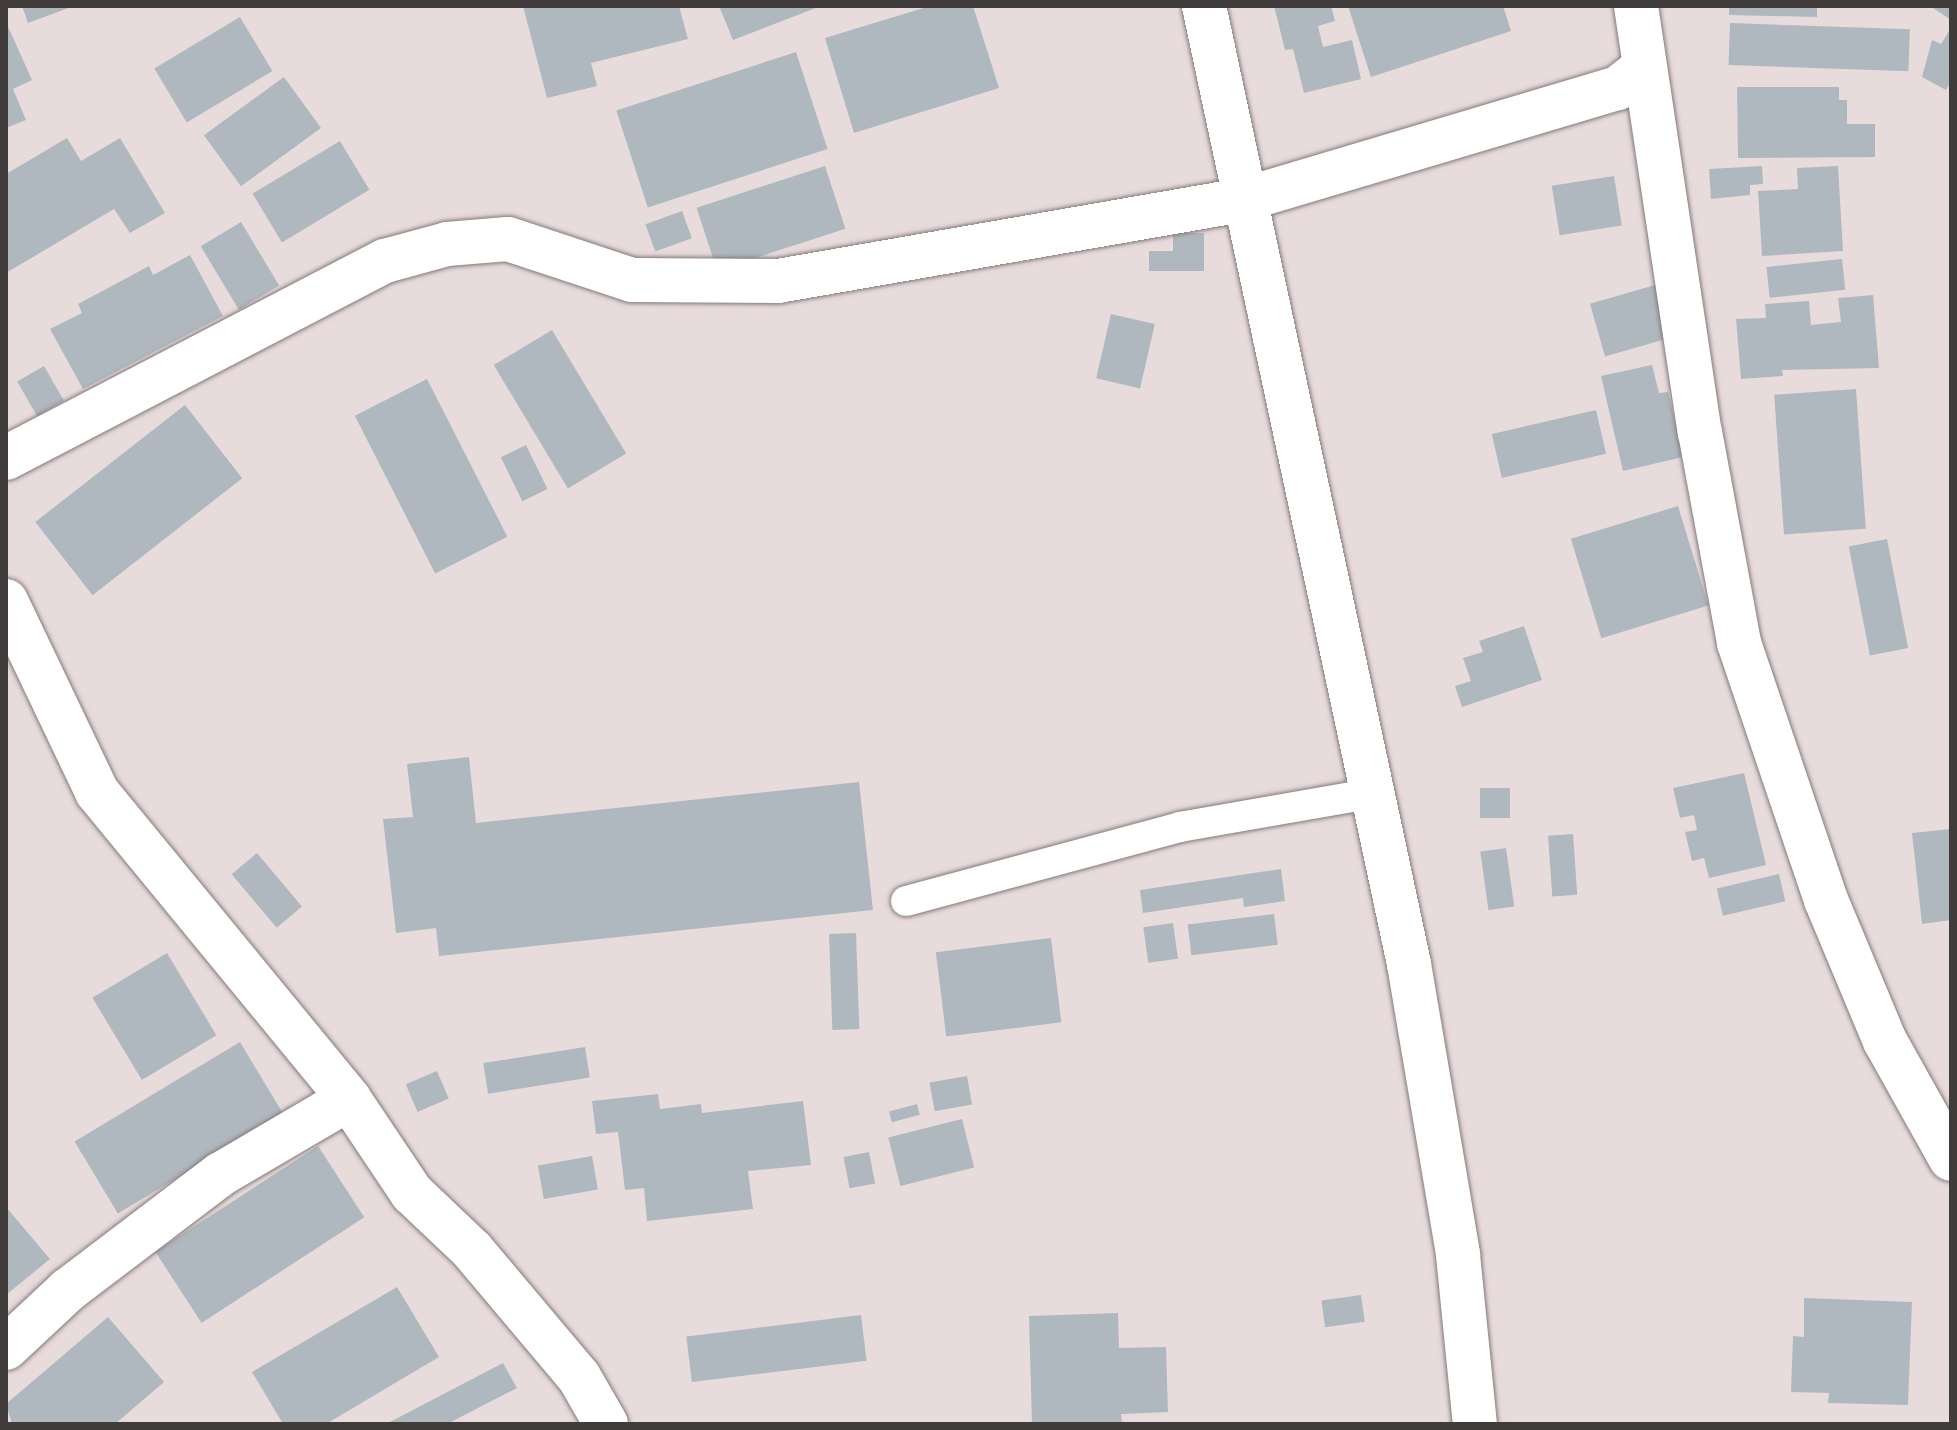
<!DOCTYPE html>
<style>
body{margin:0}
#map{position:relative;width:1957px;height:1430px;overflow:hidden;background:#e8dbdc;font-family:"Asap Condensed",sans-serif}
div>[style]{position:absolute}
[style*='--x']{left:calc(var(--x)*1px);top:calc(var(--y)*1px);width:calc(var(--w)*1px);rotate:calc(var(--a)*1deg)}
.building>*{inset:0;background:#b0b8bf;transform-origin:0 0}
.roads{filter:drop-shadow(0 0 2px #84797a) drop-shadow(0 0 2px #84797a)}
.lane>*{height:30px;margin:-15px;padding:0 15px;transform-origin:15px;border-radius:15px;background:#fff}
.street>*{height:44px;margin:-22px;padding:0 22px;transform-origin:22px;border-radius:22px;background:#fff}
.primary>*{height:44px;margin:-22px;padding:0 22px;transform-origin:22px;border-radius:22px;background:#fff}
span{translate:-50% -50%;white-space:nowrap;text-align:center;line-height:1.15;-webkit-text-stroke:6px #f5e9ea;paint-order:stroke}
.frame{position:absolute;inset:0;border:8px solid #413c3c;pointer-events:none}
</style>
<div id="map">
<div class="building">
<div style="clip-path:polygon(22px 6px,74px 6px,28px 23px)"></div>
<div style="clip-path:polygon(523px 6px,679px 6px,688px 39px,591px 63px,597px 86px,547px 98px)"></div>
<div style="clip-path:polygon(719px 6px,821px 6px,733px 40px)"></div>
<div style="clip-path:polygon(930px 6px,973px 6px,999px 88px,854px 133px,825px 38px)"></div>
<div style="clip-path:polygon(1274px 6px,1331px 6px,1335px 21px,1318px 26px,1323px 47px,1352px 40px,1361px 79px,1304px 93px,1293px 49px,1285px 50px)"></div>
<div style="clip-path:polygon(1348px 6px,1503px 6px,1511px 31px,1371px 77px)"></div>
<div style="clip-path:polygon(1729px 6px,1817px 6px,1817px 17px,1729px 15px)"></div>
<div style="clip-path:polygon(1930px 6px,1951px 6px,1951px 20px)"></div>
<div style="left:240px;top:17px;width:63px;height:100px;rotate:59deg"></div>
<div style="clip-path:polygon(6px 22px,32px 80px,13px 89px,26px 120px,6px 128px)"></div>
<div style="left:1730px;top:23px;width:180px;height:42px;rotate:2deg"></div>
<div style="clip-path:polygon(1951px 28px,1951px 82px,1946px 90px,1922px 77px,1932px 40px,1941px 44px)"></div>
<div style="left:796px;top:52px;width:102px;height:189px;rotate:72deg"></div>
<div style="left:284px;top:77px;width:63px;height:99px;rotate:54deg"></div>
<div style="clip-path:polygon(1737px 87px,1839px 87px,1839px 100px,1847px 100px,1847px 124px,1875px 124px,1875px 157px,1738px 158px)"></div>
<div style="clip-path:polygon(67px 138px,81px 161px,120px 138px,165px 213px,130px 233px,114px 209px,6px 273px,6px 174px)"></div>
<div style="left:340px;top:141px;width:57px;height:102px;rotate:59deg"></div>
<div style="left:825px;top:166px;width:66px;height:135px;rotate:72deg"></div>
<div style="clip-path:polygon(1762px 166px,1763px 184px,1750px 185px,1750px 195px,1711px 199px,1709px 169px)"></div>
<div style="clip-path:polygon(1838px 166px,1843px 251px,1762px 256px,1758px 191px,1798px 189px,1797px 168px)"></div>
<div style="left:1614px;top:176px;width:50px;height:63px;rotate:81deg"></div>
<div style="left:682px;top:211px;width:29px;height:39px;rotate:70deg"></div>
<div style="left:241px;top:222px;width:74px;height:47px;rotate:59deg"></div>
<div style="clip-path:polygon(1173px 233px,1204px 233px,1204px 271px,1149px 271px,1149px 251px,1173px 251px)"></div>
<div style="clip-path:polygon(190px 255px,223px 316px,83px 389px,50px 329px,82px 313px,78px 304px,149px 266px,153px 275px)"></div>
<div style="left:1842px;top:259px;width:31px;height:76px;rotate:84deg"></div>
<div style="left:1662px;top:283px;width:55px;height:75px;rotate:74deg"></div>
<div style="clip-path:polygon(1873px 295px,1879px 368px,1782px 370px,1783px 376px,1741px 379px,1736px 319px,1766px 318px,1765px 304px,1809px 301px,1811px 325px,1841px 322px,1838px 298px)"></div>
<div style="left:1111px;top:314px;width:45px;height:66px;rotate:13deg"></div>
<div style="left:552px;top:330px;width:144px;height:68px;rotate:59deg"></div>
<div style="clip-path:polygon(1652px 365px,1659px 393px,1668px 392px,1683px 457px,1623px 471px,1601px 376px)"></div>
<div style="left:44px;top:366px;width:40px;height:31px;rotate:60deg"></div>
<div style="left:427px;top:379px;width:177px;height:81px;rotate:63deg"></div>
<div style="left:1856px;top:389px;width:140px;height:82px;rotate:86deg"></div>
<div style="left:185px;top:405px;width:93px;height:190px;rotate:52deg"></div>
<div style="left:1596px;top:410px;width:45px;height:107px;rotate:77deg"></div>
<div style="left:526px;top:445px;width:49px;height:28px;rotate:64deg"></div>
<div style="left:1678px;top:506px;width:104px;height:112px;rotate:73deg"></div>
<div style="left:1887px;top:539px;width:111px;height:39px;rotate:79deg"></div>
<div style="clip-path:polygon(1524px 626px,1542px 680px,1462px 707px,1455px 686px,1471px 681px,1463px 658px,1483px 652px,1479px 641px)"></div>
<div style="clip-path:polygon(469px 757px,476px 823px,859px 782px,873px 910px,439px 956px,436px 928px,396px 933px,383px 819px,413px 817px,407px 764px)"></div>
<div style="clip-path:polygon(1744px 773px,1766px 865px,1709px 878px,1704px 858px,1692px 861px,1685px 832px,1697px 830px,1694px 815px,1680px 818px,1673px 788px)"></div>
<div style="left:1480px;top:788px;width:30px;height:30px"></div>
<div style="clip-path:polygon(1951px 829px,1951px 920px,1922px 924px,1912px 833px)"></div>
<div style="left:1573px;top:834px;width:61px;height:25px;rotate:86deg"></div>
<div style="left:1506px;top:848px;width:59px;height:26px;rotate:82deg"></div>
<div style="left:257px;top:853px;width:70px;height:33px;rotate:50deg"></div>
<div style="clip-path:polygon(1281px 869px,1285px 901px,1244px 907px,1243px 898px,1143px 913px,1140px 890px)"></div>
<div style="left:1779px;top:874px;width:28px;height:64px;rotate:77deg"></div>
<div style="left:1274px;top:914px;width:31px;height:87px;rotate:83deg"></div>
<div style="left:1173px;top:923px;width:36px;height:30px;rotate:82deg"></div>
<div style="left:856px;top:933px;width:96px;height:27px;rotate:88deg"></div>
<div style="left:1051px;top:938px;width:85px;height:116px;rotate:83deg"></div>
<div style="left:167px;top:953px;width:96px;height:87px;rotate:59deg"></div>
<div style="left:240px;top:1042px;width:84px;height:193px;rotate:59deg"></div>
<div style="left:585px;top:1047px;width:31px;height:103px;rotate:81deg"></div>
<div style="left:437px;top:1071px;width:30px;height:34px;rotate:67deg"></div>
<div style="left:967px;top:1076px;width:29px;height:38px;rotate:80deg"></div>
<div style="clip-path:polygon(658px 1094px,660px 1109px,701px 1104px,702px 1113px,803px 1101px,811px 1165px,748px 1171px,753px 1209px,647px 1221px,644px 1188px,625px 1190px,618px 1132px,596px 1134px,592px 1101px)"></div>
<div style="left:917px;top:1104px;width:11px;height:29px;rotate:75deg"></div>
<div style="left:962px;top:1119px;width:50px;height:76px;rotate:76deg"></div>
<div style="left:318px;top:1146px;width:85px;height:194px;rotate:57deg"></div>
<div style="left:869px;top:1152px;width:32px;height:26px;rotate:79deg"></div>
<div style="left:592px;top:1156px;width:34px;height:55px;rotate:80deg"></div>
<div style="clip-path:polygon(6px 1207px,50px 1259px,6px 1295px)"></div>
<div style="clip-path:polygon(397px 1287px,439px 1357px,326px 1424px,283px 1424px,252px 1372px)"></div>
<div style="left:1361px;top:1295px;width:27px;height:40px;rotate:82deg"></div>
<div style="clip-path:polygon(1804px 1298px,1912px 1302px,1908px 1405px,1828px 1403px,1829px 1393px,1791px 1392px,1793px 1336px,1804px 1337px)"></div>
<div style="clip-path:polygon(1118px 1313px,1119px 1348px,1166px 1347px,1168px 1412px,1121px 1414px,1122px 1424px,1032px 1424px,1029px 1316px)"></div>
<div style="left:861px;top:1315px;width:46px;height:176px;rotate:83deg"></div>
<div style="clip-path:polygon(108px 1317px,164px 1382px,115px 1424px,12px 1424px,6px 1404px)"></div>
<div style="clip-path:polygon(503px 1363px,517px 1388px,447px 1424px,386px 1424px)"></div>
</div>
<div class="roads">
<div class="lane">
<div style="--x:906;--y:901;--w:284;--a:-15.1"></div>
<div style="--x:1180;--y:827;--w:198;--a:-9.9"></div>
</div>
<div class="street">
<div style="--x:1636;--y:6;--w:431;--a:81.5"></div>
<div style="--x:1700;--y:432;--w:215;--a:79.5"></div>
<div style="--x:1739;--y:643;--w:271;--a:71.3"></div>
<div style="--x:1826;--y:900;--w:153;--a:67.3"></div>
<div style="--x:1885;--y:1041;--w:135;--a:60.8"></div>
<div style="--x:6;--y:458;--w:427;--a:-27.5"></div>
<div style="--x:385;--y:261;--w:64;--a:-15.3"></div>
<div style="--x:447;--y:244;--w:61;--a:-4.7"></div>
<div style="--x:508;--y:239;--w:131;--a:18.3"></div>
<div style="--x:632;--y:280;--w:146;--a:0.4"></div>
<div style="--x:778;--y:281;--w:471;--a:-9.9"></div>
<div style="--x:1242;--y:200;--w:392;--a:-16.6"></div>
<div style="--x:1618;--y:88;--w:33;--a:-38"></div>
<div style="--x:6;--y:601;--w:212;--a:64.5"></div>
<div style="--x:97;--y:792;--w:397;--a:50.6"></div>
<div style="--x:349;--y:1099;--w:113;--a:56.2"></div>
<div style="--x:412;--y:1193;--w:83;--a:43.5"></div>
<div style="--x:472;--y:1250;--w:166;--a:49.9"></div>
<div style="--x:579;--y:1377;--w:54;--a:60.1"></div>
<div style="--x:6;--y:1348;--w:85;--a:-43.1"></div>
<div style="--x:68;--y:1290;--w:192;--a:-37.2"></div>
<div style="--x:221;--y:1174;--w:148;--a:-30.4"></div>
</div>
<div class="primary">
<div style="--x:1204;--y:6;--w:980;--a:77.92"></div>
<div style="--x:1409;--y:964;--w:295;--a:80.4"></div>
<div style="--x:1458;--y:1255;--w:170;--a:84.3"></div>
</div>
</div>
<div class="frame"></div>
</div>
